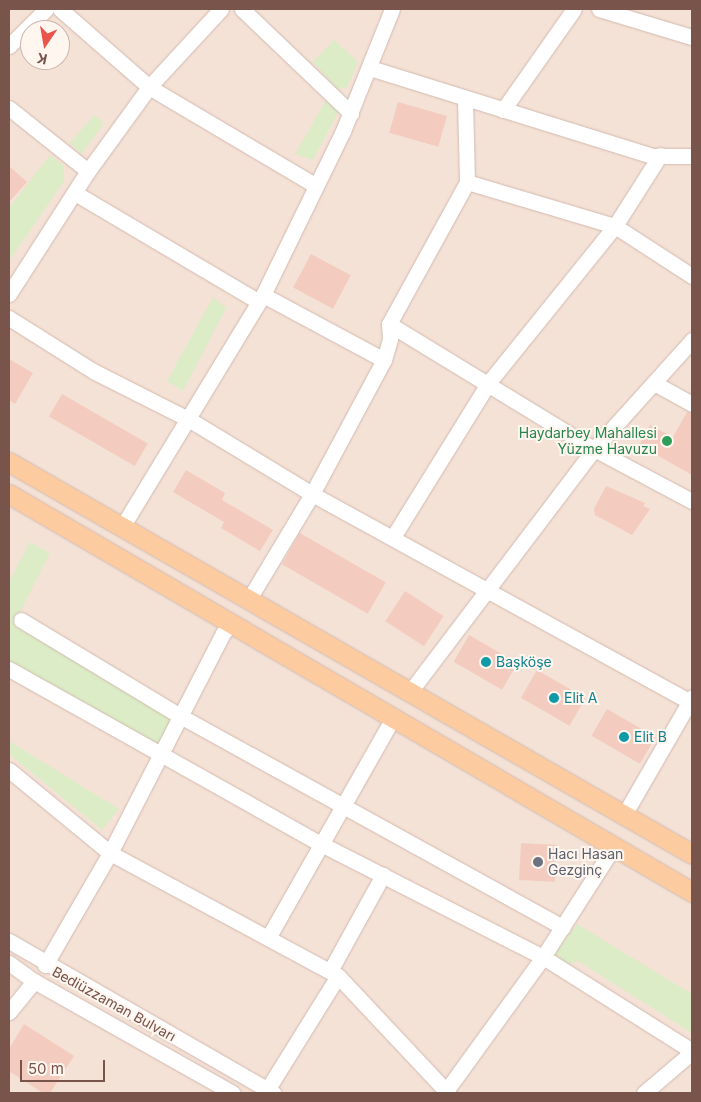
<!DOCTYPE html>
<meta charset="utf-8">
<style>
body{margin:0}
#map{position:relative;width:701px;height:1102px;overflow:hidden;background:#fdf2e8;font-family:Inter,sans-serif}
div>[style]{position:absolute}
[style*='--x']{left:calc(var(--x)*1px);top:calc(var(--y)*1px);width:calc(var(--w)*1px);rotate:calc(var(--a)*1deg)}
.residential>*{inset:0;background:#f5e2d6}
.green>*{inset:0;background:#dbecc6}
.building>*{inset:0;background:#f3cbbf;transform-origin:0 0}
.roads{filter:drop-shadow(0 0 1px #d2bab0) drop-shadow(0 0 1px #d2bab0)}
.minor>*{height:15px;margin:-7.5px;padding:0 7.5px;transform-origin:7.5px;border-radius:7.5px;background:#fff}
.major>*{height:19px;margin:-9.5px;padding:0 9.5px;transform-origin:9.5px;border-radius:9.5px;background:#fccba0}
.dots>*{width:14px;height:14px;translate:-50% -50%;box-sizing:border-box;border:2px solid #fff6ef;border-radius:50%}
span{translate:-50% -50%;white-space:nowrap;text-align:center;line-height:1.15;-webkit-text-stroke:4px #fff6ef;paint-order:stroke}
.leisure-label{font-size:14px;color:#27864d}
.right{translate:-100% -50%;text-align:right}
.culture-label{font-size:14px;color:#0d838f}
.left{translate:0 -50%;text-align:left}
.worship-label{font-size:14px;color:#5b616d}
.street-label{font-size:14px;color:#78544b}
.frame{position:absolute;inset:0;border:10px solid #78544b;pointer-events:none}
.north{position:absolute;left:20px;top:20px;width:50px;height:50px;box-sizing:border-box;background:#fff6ef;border:1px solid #c9b5ad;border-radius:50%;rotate:192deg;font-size:14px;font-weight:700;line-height:20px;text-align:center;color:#78544b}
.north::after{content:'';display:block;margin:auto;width:18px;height:22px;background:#e9544b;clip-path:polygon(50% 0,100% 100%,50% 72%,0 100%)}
.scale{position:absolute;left:20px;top:1060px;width:85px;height:22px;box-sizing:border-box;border:2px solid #78544b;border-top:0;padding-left:6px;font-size:15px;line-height:18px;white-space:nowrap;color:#78544b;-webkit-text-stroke:4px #fff6ef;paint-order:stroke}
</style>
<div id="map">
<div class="residential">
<div style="clip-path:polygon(evenodd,9px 9px,692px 9px,692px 1093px,9px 1093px,9px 9px,30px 30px,60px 30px,60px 60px,30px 60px,30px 30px)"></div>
</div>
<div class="green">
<div style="clip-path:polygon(334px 40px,358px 62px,347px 87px,338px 89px,313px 62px)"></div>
<div style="clip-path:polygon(326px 100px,338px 112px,313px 160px,295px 154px)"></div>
<div style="clip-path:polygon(94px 115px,103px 122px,101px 128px,81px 154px,70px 143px)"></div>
<div style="clip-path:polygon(50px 155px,64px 166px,64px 181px,9px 261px,9px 208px)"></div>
<div style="clip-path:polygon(213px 297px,226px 308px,183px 391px,167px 381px)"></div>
<div style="clip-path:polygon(30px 542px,50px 553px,15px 622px,175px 721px,160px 746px,9px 665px,9px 582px)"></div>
<div style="clip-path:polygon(9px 741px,119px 809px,102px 830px,9px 754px)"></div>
<div style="clip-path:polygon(577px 924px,692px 994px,692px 1033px,578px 961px,568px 965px,555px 954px)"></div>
</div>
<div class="building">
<div style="left:398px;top:102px;width:51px;height:32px;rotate:16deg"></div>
<div style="clip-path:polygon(9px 166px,27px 182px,9px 202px)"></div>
<div style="left:311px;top:254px;width:45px;height:38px;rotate:28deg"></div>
<div style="clip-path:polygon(9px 359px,33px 373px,15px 404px,9px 400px)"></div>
<div style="left:62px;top:394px;width:99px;height:26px;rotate:30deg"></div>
<div style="clip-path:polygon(687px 412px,692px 413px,692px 475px,639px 445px,650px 425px,673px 437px)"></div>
<div style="clip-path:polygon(186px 470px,225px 493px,222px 500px,273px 530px,260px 551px,221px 528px,224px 522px,173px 492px)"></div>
<div style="clip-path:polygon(606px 486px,645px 503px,643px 506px,650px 509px,632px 535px,595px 515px,594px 509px)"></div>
<div style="left:300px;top:533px;width:99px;height:36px;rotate:30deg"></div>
<div style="left:405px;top:591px;width:46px;height:36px;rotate:33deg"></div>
<div style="left:469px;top:635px;width:56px;height:31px;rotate:30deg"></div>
<div style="left:537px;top:670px;width:56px;height:32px;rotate:30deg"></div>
<div style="left:607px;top:709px;width:56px;height:31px;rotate:30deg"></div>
<div style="left:521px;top:843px;width:36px;height:37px;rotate:3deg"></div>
<div style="clip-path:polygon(24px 1024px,74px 1056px,50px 1093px,43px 1093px,9px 1071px,9px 1049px)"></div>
</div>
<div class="roads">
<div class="minor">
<div style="--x:60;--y:9;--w:118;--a:41.2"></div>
<div style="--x:149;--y:87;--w:193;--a:30.6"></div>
<div style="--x:242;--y:9;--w:151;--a:43.7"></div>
<div style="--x:599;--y:9;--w:97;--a:16.8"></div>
<div style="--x:9;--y:46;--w:52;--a:-45"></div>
<div style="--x:370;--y:68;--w:295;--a:17.3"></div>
<div style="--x:652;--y:156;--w:40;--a:0"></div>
<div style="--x:9;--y:108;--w:101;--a:38.6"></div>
<div style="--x:503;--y:110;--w:123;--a:-54.9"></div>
<div style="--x:467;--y:182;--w:154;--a:16.6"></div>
<div style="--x:615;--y:226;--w:92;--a:33"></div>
<div style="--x:75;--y:193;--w:214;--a:30.6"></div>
<div style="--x:9;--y:294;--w:146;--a:-57.3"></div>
<div style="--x:88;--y:171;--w:104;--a:-54"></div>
<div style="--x:149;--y:87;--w:106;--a:-47.3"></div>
<div style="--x:263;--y:295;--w:137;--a:28.2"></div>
<div style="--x:9;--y:318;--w:99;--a:32.2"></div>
<div style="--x:93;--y:371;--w:109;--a:26.8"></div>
<div style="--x:190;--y:420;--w:143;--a:31.2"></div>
<div style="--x:312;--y:494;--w:430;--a:28.8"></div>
<div style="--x:389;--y:324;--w:240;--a:31.4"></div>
<div style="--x:594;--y:449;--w:111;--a:28"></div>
<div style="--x:654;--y:383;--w:43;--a:28.9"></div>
<div style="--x:122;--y:527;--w:271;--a:-58.7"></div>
<div style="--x:263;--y:295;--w:182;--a:-64"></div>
<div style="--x:343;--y:131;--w:131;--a:-68.1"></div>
<div style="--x:393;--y:537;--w:182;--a:-58.2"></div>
<div style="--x:489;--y:382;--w:201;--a:-51.1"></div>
<div style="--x:615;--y:226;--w:84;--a:-57.6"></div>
<div style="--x:249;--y:599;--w:122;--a:-59"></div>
<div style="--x:312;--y:494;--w:152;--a:-61.8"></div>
<div style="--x:384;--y:360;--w:22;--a:-74"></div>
<div style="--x:390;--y:339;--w:15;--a:-94"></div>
<div style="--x:389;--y:324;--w:162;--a:-61.2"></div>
<div style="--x:467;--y:182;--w:84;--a:-91.4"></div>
<div style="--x:21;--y:620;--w:188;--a:31.1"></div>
<div style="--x:182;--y:717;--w:435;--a:28.9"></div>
<div style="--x:9;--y:669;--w:360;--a:29.3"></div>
<div style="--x:323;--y:845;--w:247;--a:27"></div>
<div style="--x:543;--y:957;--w:176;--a:32.2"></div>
<div style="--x:409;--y:693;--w:306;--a:-52.8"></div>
<div style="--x:594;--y:449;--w:147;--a:-48"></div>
<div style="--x:9;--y:770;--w:131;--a:39.4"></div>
<div style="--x:110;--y:853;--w:259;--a:28.3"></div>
<div style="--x:338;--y:976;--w:158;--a:46.8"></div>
<div style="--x:624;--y:815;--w:136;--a:-60"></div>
<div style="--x:268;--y:938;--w:255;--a:-60.4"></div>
<div style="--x:9;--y:941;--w:305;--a:29.9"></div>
<div style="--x:9;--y:963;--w:31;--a:36"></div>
<div style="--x:34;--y:981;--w:228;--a:29.4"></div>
<div style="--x:45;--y:965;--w:129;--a:-59.9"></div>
<div style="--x:110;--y:853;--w:247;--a:-62.8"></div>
<div style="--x:223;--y:633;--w:13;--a:-48"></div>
<div style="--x:330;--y:971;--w:110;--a:-61.1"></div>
<div style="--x:9;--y:1012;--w:40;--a:-51"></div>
<div style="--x:267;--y:1090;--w:134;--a:-58.1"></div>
<div style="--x:448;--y:1093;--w:3;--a:-135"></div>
<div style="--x:446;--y:1091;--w:165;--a:-54.1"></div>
<div style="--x:543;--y:957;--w:130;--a:-57.3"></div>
<div style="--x:644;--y:1093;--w:63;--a:-40.5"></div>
</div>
<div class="major">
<div style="--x:9;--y:462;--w:787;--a:29.85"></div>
<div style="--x:9;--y:494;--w:791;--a:30.23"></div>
</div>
</div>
<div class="dots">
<div style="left:667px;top:441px;background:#2e9e5b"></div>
<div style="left:486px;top:662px;background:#0f9aa8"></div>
<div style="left:554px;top:698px;background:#0f9aa8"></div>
<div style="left:624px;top:737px;background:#0f9aa8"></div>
<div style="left:538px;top:862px;background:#6b7280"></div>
</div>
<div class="leisure-label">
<span class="right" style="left:657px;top:441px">Haydarbey Mahallesi<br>Yüzme Havuzu</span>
</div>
<div class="culture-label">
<span class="left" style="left:496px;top:662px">Başköşe</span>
<span class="left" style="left:564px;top:698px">Elit A</span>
<span class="left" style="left:634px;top:737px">Elit B</span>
</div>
<div class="worship-label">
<span class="left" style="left:548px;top:862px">Hacı Hasan<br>Gezginç</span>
</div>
<div class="street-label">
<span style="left:114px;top:1004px;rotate:29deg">Bediüzzaman Bulvarı</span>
</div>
<div class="frame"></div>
<div class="north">K</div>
<div class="scale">50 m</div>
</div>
